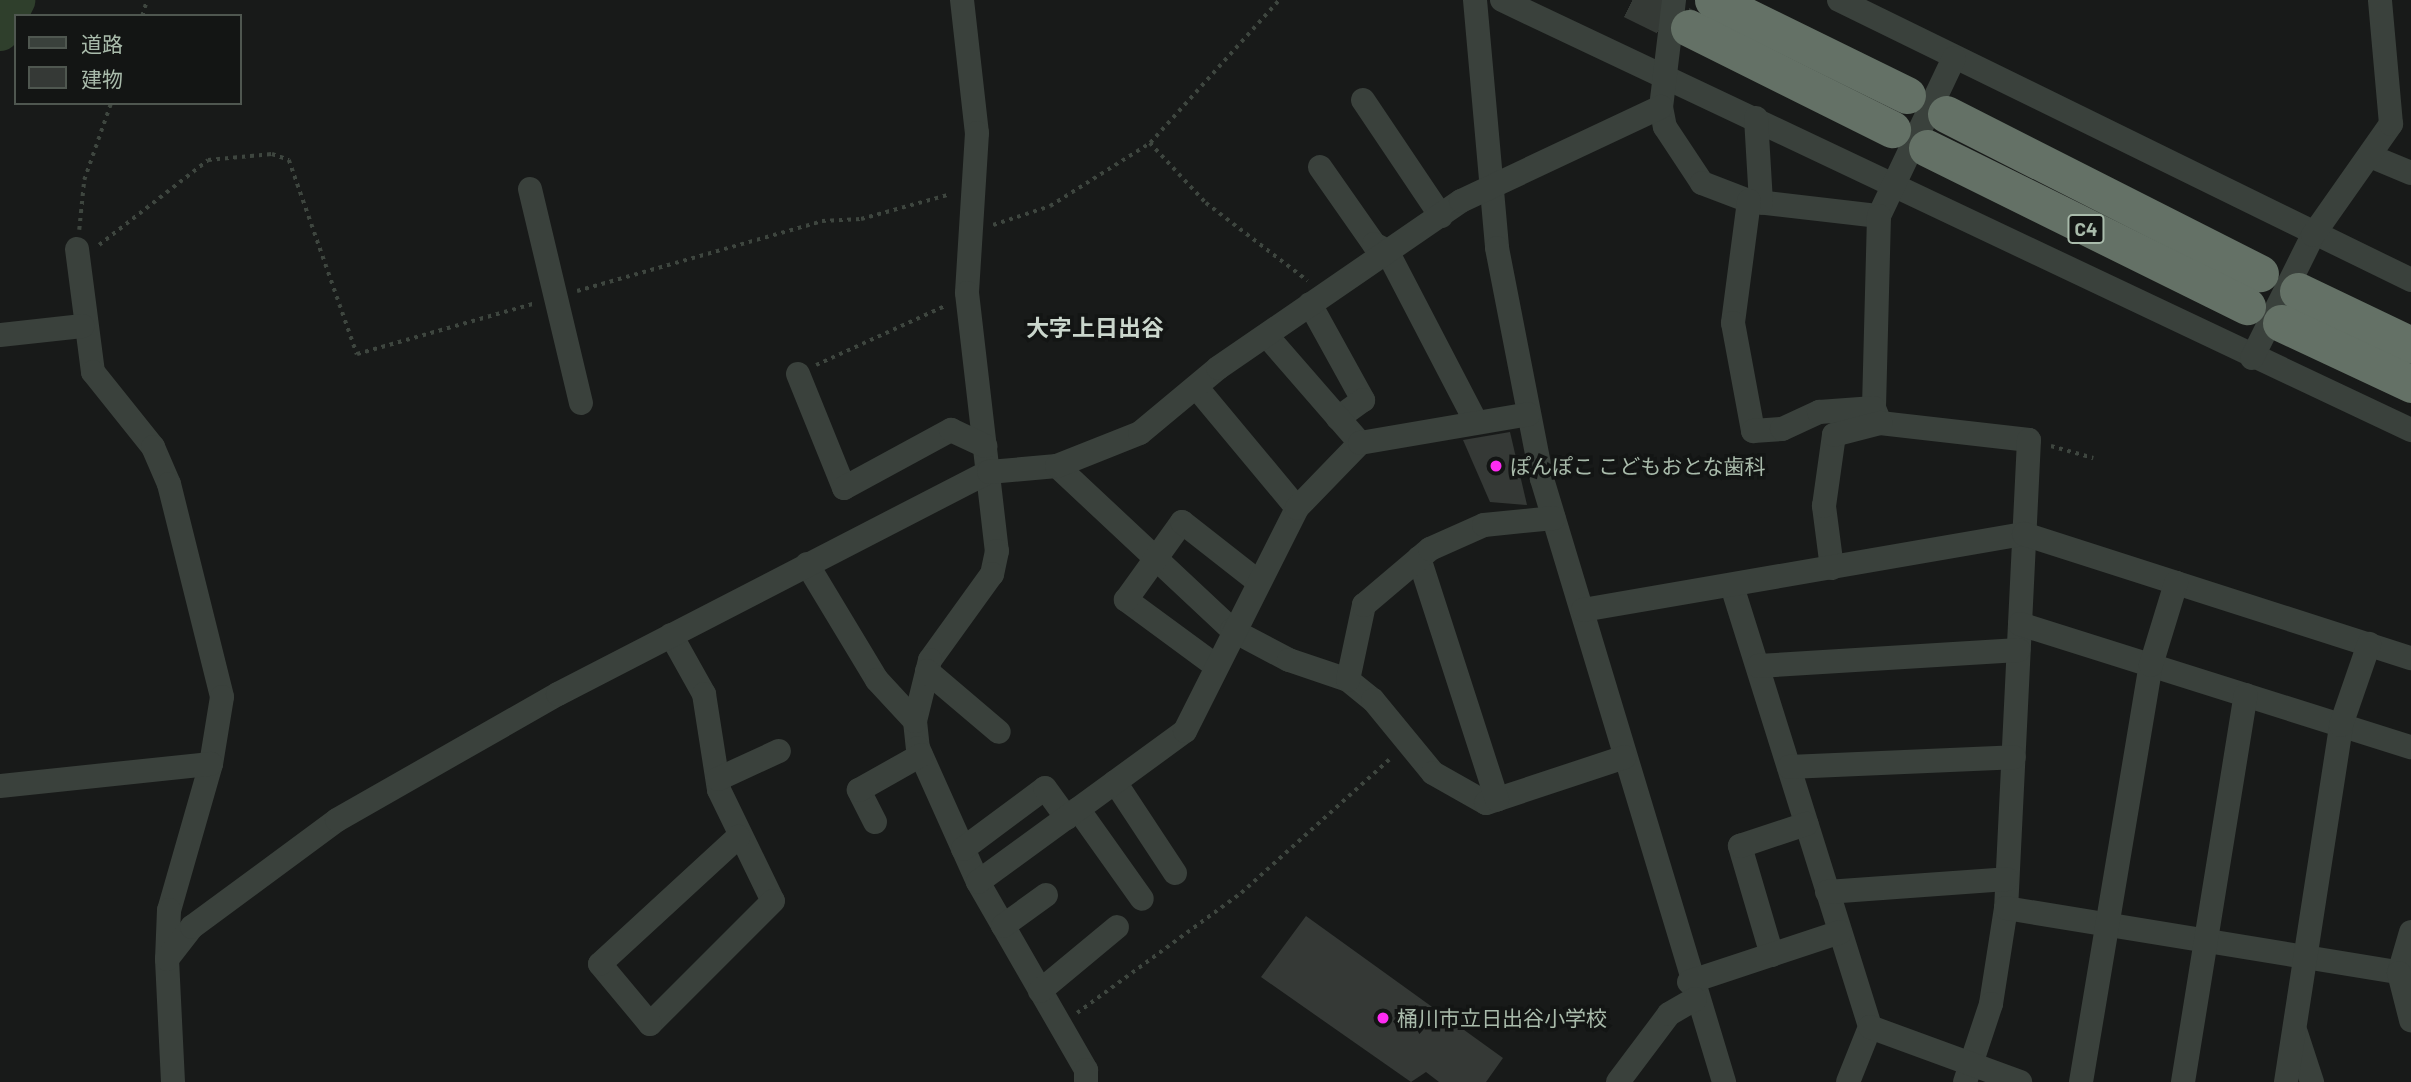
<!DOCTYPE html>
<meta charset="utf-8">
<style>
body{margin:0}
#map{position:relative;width:2411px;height:1082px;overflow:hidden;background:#181a19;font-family:Barlow,"Noto Sans JP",sans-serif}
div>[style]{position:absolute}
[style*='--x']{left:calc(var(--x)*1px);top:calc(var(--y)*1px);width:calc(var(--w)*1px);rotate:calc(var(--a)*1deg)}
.river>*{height:37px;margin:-18.5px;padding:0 18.5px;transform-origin:18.5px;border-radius:18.5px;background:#2f3f2c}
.building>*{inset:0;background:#353936}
.highway-tunnel>*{height:37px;margin-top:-18.5px;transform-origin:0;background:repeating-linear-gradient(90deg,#353a36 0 37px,transparent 0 55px)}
.path>*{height:3.5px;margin-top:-1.75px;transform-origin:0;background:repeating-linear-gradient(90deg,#3e463f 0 3.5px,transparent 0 8.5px)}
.minor>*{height:24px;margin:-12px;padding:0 12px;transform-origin:12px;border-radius:12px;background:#3a413c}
.highway>*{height:37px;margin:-18.5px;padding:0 18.5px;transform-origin:18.5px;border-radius:18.5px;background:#647166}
.dots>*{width:19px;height:19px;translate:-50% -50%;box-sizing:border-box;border:4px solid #131514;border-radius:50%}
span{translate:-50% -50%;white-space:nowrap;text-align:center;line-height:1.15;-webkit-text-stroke:7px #131514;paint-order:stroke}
.shield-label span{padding:2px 5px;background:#131514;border:2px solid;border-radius:5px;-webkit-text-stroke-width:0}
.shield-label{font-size:19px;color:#a9bbab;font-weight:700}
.poi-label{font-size:21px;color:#a9bbab}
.left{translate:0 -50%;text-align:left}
.neighbourhood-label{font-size:23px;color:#cad6cc;font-weight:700}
.legend{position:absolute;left:14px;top:14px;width:228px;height:91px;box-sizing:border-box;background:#131514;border:2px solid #4f5750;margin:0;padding:9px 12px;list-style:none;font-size:21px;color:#a9bbab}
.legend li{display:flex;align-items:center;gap:14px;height:35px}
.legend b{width:35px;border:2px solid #4f5750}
</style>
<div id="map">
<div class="river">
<div style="--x:0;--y:32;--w:36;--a:-63"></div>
</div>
<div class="building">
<div style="clip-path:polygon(1510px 432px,1527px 505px,1490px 502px,1463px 440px)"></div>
<div style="clip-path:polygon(1306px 916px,1503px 1058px,1486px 1082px,1439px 1082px,1426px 1072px,1411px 1082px,1261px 977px)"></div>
</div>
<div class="highway-tunnel">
<div style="--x:1632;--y:0;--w:64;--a:26.2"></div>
</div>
<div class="path">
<div style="--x:142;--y:16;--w:17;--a:-73"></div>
<div style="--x:1150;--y:143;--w:82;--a:47"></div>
<div style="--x:1206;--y:203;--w:128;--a:37.4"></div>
<div style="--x:993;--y:225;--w:60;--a:-18.4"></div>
<div style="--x:1050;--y:206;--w:118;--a:-32.2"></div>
<div style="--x:1150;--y:143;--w:193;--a:-47.9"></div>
<div style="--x:79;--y:230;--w:50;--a:-84.3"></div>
<div style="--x:84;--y:180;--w:82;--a:-70.7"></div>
<div style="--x:99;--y:245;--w:138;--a:-37.9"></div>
<div style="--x:208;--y:160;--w:64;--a:-5.4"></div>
<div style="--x:272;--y:154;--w:18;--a:19"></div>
<div style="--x:289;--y:160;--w:206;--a:70.7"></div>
<div style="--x:357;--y:354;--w:186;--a:-15.9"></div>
<div style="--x:577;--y:291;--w:255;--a:-15.9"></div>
<div style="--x:822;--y:221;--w:39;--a:-3"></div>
<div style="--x:861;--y:219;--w:93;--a:-15.5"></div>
<div style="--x:816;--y:365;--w:142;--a:-24.6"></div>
<div style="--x:2051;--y:446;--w:44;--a:15.9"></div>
<div style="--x:1077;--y:1013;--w:203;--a:-36.2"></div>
<div style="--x:1241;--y:893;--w:202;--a:-42"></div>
</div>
<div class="minor">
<div style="--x:962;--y:0;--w:134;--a:83.6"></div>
<div style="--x:977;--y:133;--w:160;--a:93.6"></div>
<div style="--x:967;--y:293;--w:260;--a:83.4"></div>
<div style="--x:997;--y:551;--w:24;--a:102"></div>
<div style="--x:992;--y:574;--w:106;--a:125.8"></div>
<div style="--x:930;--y:660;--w:63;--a:103.8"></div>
<div style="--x:915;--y:721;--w:27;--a:84"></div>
<div style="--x:918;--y:748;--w:147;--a:65.9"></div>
<div style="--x:978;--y:882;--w:217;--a:60.1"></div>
<div style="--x:1086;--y:1070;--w:12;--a:90"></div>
<div style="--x:1475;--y:0;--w:249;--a:84.9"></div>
<div style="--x:1497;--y:248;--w:235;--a:79"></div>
<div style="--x:1542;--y:479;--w:630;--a:73.2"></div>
<div style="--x:1502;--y:0;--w:1006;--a:25.32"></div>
<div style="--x:1674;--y:0;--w:108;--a:96.9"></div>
<div style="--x:1661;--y:107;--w:20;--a:79"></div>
<div style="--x:1665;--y:127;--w:67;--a:56.5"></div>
<div style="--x:1702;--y:183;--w:50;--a:21"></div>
<div style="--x:1749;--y:201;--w:131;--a:6.6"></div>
<div style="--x:1839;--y:0;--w:637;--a:26.08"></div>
<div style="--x:1954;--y:58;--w:175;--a:115.4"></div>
<div style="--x:1879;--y:216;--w:192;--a:91.5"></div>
<div style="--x:1874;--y:408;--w:16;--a:68"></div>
<div style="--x:1880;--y:423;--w:150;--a:6.5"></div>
<div style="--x:2029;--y:440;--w:469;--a:92.8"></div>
<div style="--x:2006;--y:908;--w:97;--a:98.9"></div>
<div style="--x:1991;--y:1004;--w:82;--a:108.4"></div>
<div style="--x:1363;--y:100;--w:140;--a:56.1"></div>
<div style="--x:1756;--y:118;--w:85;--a:86.6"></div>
<div style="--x:2370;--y:156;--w:44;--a:22.5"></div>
<div style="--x:1320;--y:167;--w:94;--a:55"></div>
<div style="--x:1374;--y:244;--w:15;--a:28"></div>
<div style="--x:1387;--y:251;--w:193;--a:62.5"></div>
<div style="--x:530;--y:189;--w:220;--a:76.6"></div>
<div style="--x:1749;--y:201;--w:123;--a:97.5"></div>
<div style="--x:1733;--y:323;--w:110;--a:79.5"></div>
<div style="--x:1753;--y:431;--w:29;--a:-4"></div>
<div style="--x:1782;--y:429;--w:41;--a:-24.7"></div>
<div style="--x:1819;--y:412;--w:55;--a:-4.2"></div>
<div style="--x:77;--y:249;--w:124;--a:82.6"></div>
<div style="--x:93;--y:372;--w:96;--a:51.3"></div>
<div style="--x:153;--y:447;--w:40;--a:66.6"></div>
<div style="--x:169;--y:484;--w:219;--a:76"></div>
<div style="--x:222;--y:697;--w:68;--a:99.3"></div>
<div style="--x:211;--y:764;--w:152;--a:106"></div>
<div style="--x:169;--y:910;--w:49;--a:92.3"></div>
<div style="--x:1310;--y:304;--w:110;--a:61.1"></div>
<div style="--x:1363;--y:400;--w:31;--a:144"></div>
<div style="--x:0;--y:335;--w:83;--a:-6.2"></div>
<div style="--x:1267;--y:336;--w:142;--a:49"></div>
<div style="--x:2252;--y:358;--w:137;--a:-63.6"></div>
<div style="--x:2313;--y:235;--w:136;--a:-54.9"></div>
<div style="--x:2391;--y:124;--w:124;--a:-95.1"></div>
<div style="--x:798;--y:374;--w:123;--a:68"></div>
<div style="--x:844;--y:488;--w:122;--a:-28.5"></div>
<div style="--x:951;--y:430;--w:38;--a:25"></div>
<div style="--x:1197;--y:388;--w:156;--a:50.2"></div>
<div style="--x:1057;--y:466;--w:240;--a:43.1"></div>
<div style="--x:1232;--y:630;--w:64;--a:27.8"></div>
<div style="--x:1289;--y:660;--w:62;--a:18.7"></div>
<div style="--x:1348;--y:680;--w:32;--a:39"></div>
<div style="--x:1373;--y:700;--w:94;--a:50.6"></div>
<div style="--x:1433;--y:773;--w:61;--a:29.5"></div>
<div style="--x:1486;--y:803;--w:146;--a:-18.3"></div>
<div style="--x:1419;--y:558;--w:254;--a:72.1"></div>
<div style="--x:807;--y:564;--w:135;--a:58.9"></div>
<div style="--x:877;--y:680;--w:56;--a:47.2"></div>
<div style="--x:1832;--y:568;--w:63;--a:-97.4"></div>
<div style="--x:1824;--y:506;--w:72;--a:-82"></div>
<div style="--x:1834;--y:435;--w:48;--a:-14.6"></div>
<div style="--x:1732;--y:586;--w:462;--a:72.6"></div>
<div style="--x:1870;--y:1027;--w:59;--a:111.8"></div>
<div style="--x:1583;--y:610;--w:448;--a:-9.8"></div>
<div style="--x:2024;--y:534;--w:406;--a:17.8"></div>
<div style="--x:2020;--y:624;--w:410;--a:17.5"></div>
<div style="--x:671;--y:635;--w:68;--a:60.8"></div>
<div style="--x:704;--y:694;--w:97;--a:81.1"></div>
<div style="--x:719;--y:790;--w:123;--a:64.1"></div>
<div style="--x:773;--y:901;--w:174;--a:135"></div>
<div style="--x:650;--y:1024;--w:78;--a:-129.8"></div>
<div style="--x:600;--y:964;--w:188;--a:-42.6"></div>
<div style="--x:1216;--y:666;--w:112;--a:-143.7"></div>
<div style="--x:1126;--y:600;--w:96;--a:-54.3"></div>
<div style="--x:1182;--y:522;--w:94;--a:38.1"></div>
<div style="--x:1758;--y:666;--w:261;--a:-3.5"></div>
<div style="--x:927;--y:671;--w:94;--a:40.3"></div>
<div style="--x:1348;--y:680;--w:77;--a:-78"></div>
<div style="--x:1364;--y:605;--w:87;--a:-40.3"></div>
<div style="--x:1430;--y:549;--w:59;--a:-24"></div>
<div style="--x:1484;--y:525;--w:70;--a:-5.7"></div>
<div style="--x:1789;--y:767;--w:225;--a:-2.5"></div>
<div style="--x:718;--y:779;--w:67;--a:-24.7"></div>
<div style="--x:1115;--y:782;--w:109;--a:56.6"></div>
<div style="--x:0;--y:786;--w:212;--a:-6"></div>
<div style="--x:1078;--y:809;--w:110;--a:54.6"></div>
<div style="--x:875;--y:822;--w:36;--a:-117"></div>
<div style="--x:859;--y:790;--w:71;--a:-29.4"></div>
<div style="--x:963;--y:849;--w:102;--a:-36.6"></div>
<div style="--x:1045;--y:788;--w:37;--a:54"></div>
<div style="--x:978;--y:882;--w:256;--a:-36.1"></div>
<div style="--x:1185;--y:731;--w:250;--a:-63.3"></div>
<div style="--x:1297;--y:508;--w:91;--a:-45.9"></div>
<div style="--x:1360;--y:443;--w:171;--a:-9.7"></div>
<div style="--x:1827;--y:892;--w:180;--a:-4.1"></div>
<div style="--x:2006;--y:908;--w:410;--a:9.3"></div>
<div style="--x:1003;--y:926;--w:53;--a:-35.8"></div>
<div style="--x:2411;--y:932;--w:43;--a:106.3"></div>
<div style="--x:2399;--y:973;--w:49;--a:75.7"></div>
<div style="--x:1772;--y:955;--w:114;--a:-106.4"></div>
<div style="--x:1740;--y:846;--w:70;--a:-18.4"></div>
<div style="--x:1689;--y:982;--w:159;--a:-18.3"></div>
<div style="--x:1040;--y:991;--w:100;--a:-39.7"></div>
<div style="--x:1870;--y:1027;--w:160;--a:20.1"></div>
<div style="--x:2296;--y:1033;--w:52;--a:71.9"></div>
<div style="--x:173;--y:1082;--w:123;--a:-92.8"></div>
<div style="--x:167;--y:959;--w:41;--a:-52"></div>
<div style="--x:192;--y:927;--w:180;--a:-36.4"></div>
<div style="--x:337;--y:820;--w:254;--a:-29.7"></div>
<div style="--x:558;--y:694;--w:485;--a:-27.3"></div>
<div style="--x:989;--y:472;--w:68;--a:-5"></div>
<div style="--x:1057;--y:466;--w:89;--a:-21.7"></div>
<div style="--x:1140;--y:433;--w:102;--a:-39.8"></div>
<div style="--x:1218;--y:368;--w:295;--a:-34.5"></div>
<div style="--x:1461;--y:201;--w:221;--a:-25.2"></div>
<div style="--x:1618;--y:1082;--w:85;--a:-53.1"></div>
<div style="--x:1669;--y:1014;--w:30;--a:-30"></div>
<div style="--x:2081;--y:1082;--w:423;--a:-80.5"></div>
<div style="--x:2151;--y:665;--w:86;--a:-73"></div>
<div style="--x:2183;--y:1082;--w:392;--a:-80.8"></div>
<div style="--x:2286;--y:1082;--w:361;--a:-81.2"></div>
<div style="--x:2341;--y:725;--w:86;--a:-70.9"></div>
</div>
<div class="highway">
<div style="--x:1713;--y:0;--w:216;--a:26.1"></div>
<div style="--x:1689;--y:28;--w:227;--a:26.5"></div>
<div style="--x:1946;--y:114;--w:352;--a:26.9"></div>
<div style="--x:1927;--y:148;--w:357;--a:26.3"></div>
<div style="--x:2298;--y:291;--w:125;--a:25.5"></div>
<div style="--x:2281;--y:323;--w:144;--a:25.1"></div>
</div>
<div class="dots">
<div style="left:1496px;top:466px;background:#fe2bf2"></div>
<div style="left:1383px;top:1018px;background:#fe2bf2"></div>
</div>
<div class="shield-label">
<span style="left:2086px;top:229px">C4</span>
</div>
<div class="poi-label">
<span class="left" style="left:1510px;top:466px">ぽんぽこ こどもおとな歯科</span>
<span class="left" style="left:1397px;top:1018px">桶川市立日出谷小学校</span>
</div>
<div class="neighbourhood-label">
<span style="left:1095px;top:327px">大字上日出谷</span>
</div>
<ul class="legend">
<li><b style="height:9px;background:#3a413c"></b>道路</li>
<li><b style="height:19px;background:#353936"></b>建物</li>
</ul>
</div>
